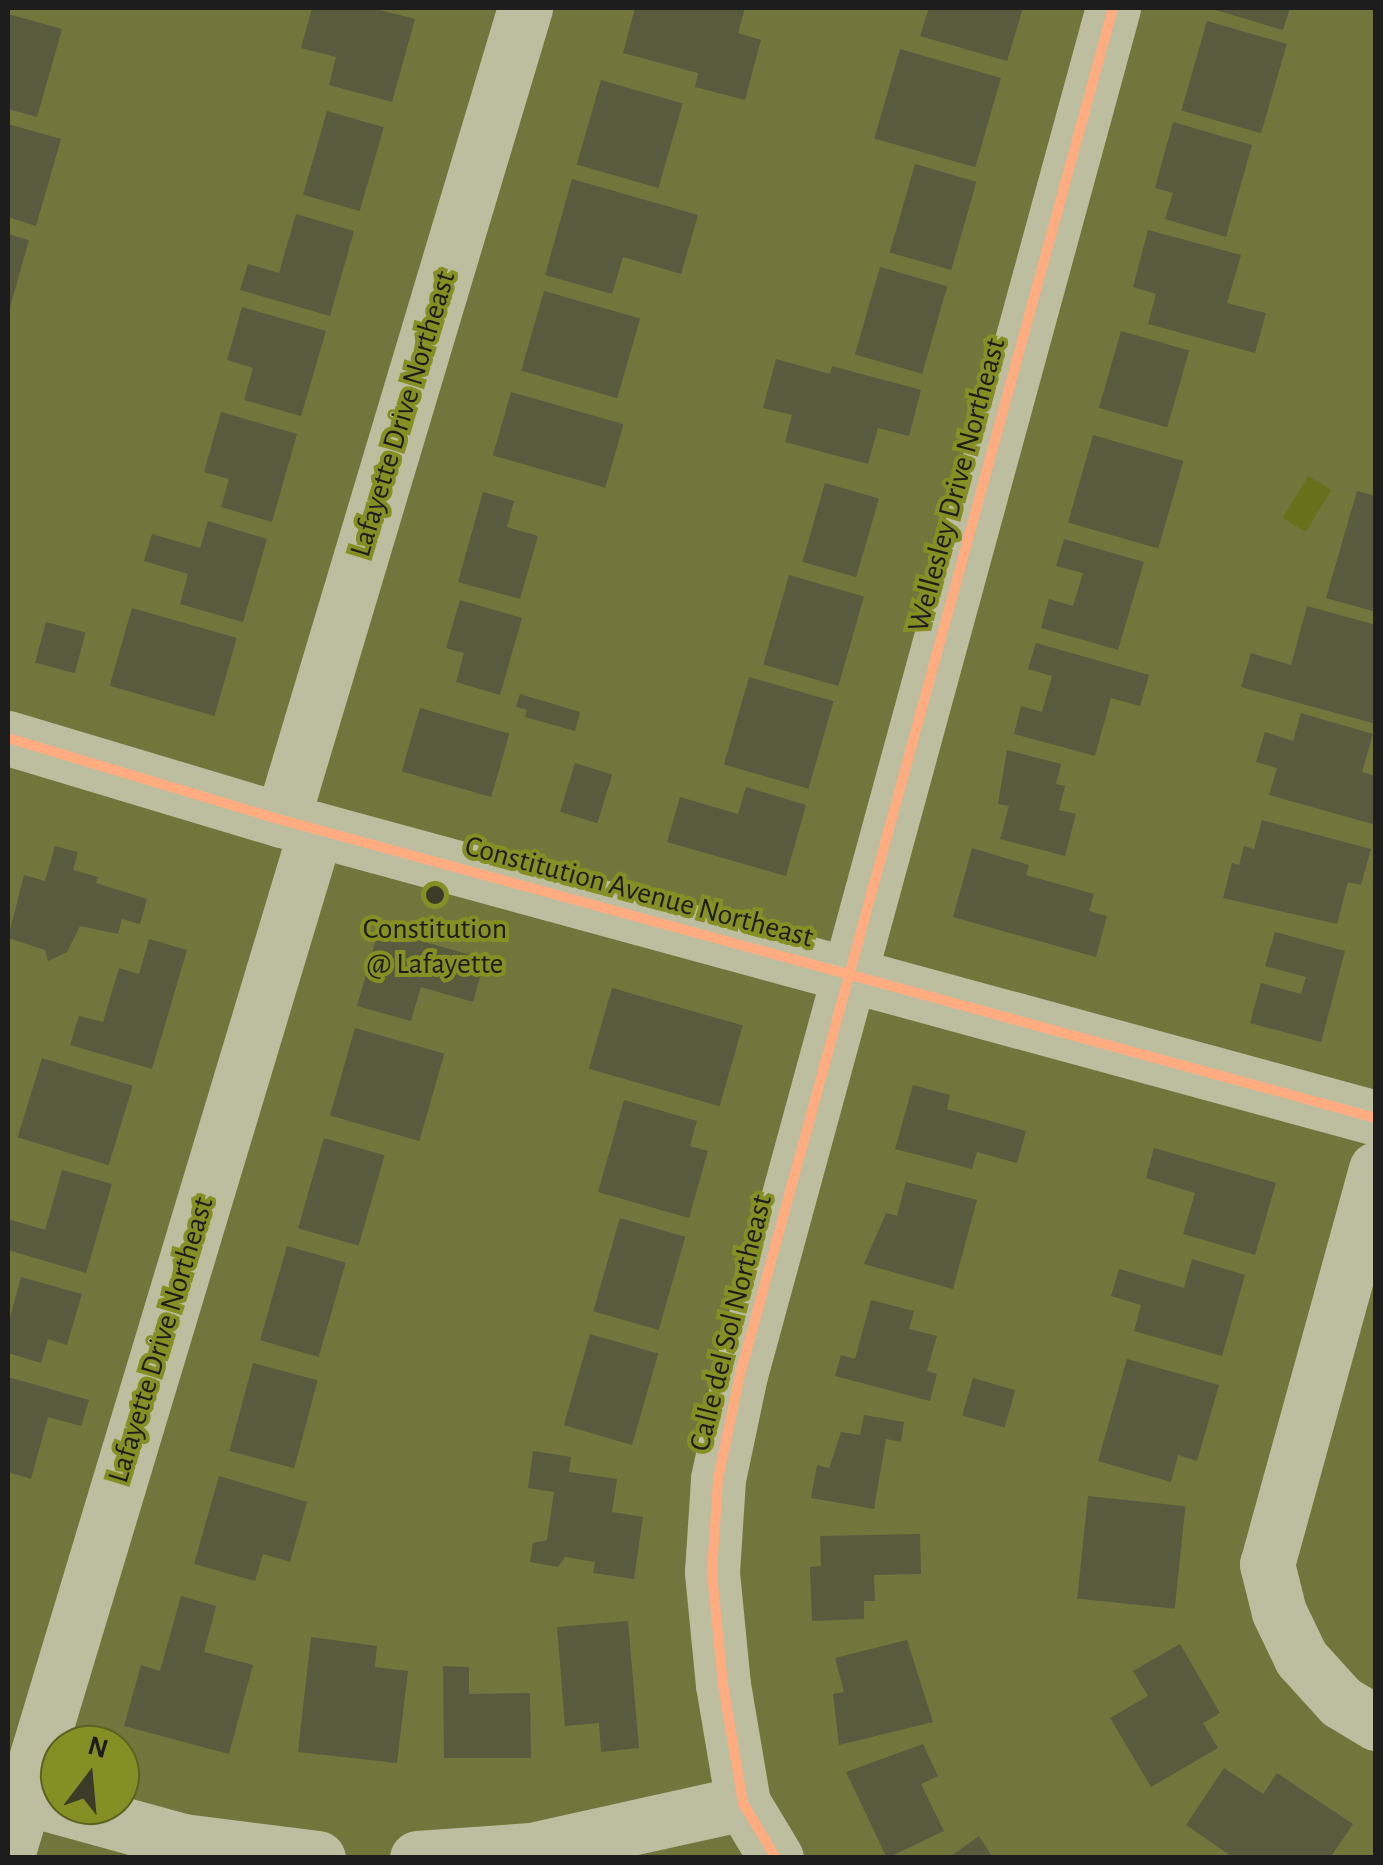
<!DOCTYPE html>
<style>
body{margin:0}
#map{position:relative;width:1383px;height:1865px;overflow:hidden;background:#72763c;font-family:"Alegreya Sans",sans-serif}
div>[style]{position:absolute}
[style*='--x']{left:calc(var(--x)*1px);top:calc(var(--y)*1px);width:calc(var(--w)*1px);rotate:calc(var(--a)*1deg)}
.water>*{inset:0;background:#68701c;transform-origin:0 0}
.building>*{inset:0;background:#595b3f;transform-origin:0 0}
.minor>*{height:55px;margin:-27.5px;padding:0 27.5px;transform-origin:27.5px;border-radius:27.5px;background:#bcbe9f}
.cycleway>*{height:10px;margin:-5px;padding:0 5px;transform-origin:5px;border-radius:5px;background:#ffac80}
.dots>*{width:28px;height:28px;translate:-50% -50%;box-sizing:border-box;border:5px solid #868f24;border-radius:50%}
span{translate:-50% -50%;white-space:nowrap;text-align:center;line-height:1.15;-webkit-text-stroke:8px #868f24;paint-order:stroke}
.street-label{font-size:30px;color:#1d1d1d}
.poi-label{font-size:30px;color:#1d1d1d}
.frame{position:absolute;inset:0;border:10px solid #1d1d1d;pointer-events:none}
.north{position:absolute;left:40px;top:1725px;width:100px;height:100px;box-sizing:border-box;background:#868f24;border:2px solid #5c6121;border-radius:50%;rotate:16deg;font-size:28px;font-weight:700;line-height:40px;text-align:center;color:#1d1d1d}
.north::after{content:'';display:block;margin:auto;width:35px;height:45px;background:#3b3c28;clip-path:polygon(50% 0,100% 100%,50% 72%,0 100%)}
</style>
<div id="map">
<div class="water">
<div style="left:1308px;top:476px;width:27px;height:49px;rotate:31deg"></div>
</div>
<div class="building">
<div style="clip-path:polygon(312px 8px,372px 8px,415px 19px,392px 102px,329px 85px,336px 57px,301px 48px)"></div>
<div style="clip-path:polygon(635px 8px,745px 8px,738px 33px,761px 40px,745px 100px,695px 87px,698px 73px,623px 53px)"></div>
<div style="clip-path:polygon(929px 8px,1023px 8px,1007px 61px,920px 36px)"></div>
<div style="clip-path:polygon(1209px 8px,1290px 8px,1283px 30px)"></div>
<div style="clip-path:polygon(8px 14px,62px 29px,37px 117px,8px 109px)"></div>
<div style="left:1207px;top:21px;width:83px;height:93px;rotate:16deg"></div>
<div style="left:900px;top:49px;width:105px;height:93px;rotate:16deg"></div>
<div style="left:601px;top:80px;width:85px;height:88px;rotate:16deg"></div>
<div style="left:327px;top:111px;width:59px;height:87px;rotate:16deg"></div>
<div style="clip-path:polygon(1173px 122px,1252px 145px,1226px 237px,1165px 219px,1173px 193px,1155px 188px)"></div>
<div style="clip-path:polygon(8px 124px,61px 139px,36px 226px,8px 217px)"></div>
<div style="left:915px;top:164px;width:64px;height:92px;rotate:16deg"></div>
<div style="clip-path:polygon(572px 179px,698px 215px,681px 274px,623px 257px,612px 294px,545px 275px)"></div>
<div style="clip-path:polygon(296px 214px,354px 231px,330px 316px,240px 290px,248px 264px,279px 273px)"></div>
<div style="clip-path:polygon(1148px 230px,1241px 255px,1227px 303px,1266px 313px,1255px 353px,1148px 324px,1156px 294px,1133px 287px)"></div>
<div style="clip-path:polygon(8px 234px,29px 240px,9px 311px,8px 311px)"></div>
<div style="left:880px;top:267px;width:70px;height:91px;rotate:16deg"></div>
<div style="left:544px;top:291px;width:100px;height:83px;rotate:16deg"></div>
<div style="clip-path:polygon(242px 307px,326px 331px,301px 416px,244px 400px,253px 368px,227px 360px)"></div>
<div style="left:1121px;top:331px;width:71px;height:80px;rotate:16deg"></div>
<div style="clip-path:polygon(776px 359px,830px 374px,832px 366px,921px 390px,909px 436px,878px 428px,868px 464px,785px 442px,792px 415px,763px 408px)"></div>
<div style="left:511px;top:392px;width:117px;height:66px;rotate:16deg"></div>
<div style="clip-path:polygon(221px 412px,297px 434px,272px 522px,221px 507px,229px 479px,204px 472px)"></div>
<div style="left:1093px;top:435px;width:94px;height:91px;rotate:16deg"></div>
<div style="left:825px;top:483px;width:56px;height:82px;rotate:16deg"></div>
<div style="clip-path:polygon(1357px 491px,1376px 496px,1376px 612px,1326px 598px)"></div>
<div style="clip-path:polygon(483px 492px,514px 501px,507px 527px,538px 536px,520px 599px,458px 582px)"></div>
<div style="clip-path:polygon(208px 521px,267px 539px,243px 622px,180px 604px,188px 574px,144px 561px,152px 534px,200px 548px)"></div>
<div style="clip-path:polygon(1064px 539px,1144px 562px,1118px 650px,1041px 628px,1049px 599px,1073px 606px,1083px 573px,1056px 566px)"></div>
<div style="left:789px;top:575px;width:78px;height:93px;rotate:16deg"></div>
<div style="clip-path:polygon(460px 600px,522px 618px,500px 695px,456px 682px,464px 653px,446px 648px)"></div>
<div style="clip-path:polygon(1307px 606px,1376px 625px,1376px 724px,1241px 687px,1251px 653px,1291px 665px)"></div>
<div style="left:132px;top:608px;width:109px;height:81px;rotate:16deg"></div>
<div style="left:46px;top:622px;width:41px;height:42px;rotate:15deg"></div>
<div style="clip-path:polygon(1036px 643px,1149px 675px,1140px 706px,1111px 698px,1095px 756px,1014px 734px,1021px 706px,1042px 712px,1052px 676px,1028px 669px)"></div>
<div style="left:749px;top:677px;width:88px;height:91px;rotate:16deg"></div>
<div style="clip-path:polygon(520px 694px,580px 712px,575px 731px,525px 717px,527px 710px,516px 707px)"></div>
<div style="left:420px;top:708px;width:93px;height:66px;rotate:16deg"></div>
<div style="clip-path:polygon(1301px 713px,1373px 734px,1362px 772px,1376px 776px,1376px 825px,1269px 795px,1277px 768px,1256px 762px,1265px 732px,1293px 741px)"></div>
<div style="clip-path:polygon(1007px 750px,1061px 764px,1056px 784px,1065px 786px,1059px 810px,1076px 814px,1065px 856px,1000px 839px,1009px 806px,998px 804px)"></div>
<div style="left:575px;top:763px;width:39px;height:51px;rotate:17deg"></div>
<div style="clip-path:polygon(746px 787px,806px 805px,786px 876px,667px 842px,680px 797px,738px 814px)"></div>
<div style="clip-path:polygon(1262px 820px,1371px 849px,1361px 885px,1348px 882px,1337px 924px,1223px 898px,1232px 863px,1239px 865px,1244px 846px,1254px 849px)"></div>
<div style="clip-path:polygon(55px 846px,78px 852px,73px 870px,98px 877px,96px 883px,147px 899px,140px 924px,122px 919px,118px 934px,80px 926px,67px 952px,48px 961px,45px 950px,8px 938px,24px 875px,45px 881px)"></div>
<div style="clip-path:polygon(972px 848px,1029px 865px,1026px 875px,1094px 894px,1089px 911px,1107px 916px,1096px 957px,953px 917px)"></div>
<div style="clip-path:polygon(379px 929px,485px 959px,473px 1002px,421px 987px,411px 1021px,357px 1006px)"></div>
<div style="clip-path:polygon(1275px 932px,1345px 951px,1321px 1042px,1250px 1023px,1261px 983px,1301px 994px,1306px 977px,1265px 966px)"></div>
<div style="clip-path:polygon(149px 939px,187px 950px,152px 1069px,70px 1045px,79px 1016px,103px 1022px,119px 968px,139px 974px)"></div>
<div style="left:612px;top:988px;width:136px;height:84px;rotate:16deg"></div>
<div style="left:355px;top:1028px;width:93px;height:91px;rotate:16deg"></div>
<div style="left:42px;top:1058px;width:95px;height:83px;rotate:17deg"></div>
<div style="clip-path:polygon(913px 1085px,950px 1095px,947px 1109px,1026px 1131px,1017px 1163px,977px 1152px,972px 1169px,895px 1149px)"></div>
<div style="clip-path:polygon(624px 1100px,697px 1121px,690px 1146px,708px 1151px,689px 1218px,598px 1192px)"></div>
<div style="left:324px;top:1138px;width:63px;height:94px;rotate:16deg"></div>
<div style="clip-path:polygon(1154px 1148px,1276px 1183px,1255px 1255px,1183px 1234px,1195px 1193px,1146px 1178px)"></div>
<div style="clip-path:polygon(62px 1170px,112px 1184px,86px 1273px,8px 1250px,8px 1219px,45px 1230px)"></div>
<div style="clip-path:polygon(906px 1182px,977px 1200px,953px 1289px,864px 1264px,886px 1213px,897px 1216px)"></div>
<div style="left:620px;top:1218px;width:68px;height:97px;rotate:16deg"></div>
<div style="left:287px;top:1246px;width:61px;height:98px;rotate:16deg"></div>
<div style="clip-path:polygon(1192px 1259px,1245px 1275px,1222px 1356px,1134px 1331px,1141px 1305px,1111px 1296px,1119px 1269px,1184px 1288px)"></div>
<div style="clip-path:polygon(21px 1277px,82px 1294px,67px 1345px,48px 1339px,41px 1363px,8px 1353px,8px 1325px)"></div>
<div style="clip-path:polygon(871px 1300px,914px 1311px,909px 1329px,937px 1336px,927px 1371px,937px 1374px,930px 1401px,835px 1376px,841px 1355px,855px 1359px)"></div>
<div style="left:590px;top:1334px;width:71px;height:95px;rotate:16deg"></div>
<div style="clip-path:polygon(1127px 1359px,1219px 1385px,1197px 1461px,1178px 1455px,1171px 1482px,1098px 1461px)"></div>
<div style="left:253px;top:1363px;width:67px;height:91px;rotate:15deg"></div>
<div style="clip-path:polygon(8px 1377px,89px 1400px,81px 1426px,48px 1417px,31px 1479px,8px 1472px)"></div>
<div style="left:973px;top:1378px;width:44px;height:39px;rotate:16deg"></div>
<div style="clip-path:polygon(864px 1415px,904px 1422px,901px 1442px,886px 1439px,874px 1509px,811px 1498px,817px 1465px,829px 1468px,841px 1432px,860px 1435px)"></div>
<div style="clip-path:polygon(533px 1451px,571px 1457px,569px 1472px,617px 1479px,612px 1512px,643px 1517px,634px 1579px,593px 1573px,595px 1562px,565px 1557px,558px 1567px,530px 1562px,533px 1543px,547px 1540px,554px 1492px,528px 1488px)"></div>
<div style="clip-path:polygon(219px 1476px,307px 1502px,290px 1562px,263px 1554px,255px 1581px,194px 1564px)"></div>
<div style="left:1088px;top:1496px;width:98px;height:103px;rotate:6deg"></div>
<div style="clip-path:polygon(920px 1534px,921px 1574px,874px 1575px,875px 1601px,864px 1601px,864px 1619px,812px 1621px,810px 1567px,821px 1566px,820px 1536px)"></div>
<div style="clip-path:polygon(181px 1596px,216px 1606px,204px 1652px,253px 1665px,229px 1754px,124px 1726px,141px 1665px,160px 1671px)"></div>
<div style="clip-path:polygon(628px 1621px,639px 1748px,601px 1752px,599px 1723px,565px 1726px,557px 1627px)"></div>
<div style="clip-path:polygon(311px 1637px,377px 1646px,375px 1667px,408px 1671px,397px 1763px,298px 1752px)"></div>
<div style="clip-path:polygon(907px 1640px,933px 1722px,839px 1745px,833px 1694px,844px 1692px,835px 1658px)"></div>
<div style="clip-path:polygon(1180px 1644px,1220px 1713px,1203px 1723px,1218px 1748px,1151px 1787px,1110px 1718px,1148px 1696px,1133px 1671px)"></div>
<div style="clip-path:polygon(443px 1666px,469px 1667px,469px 1694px,530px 1693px,531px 1758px,444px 1758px)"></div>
<div style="clip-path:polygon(923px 1744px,938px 1776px,921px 1784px,944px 1831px,887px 1858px,846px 1772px)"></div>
<div style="clip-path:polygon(1224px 1768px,1263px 1794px,1277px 1773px,1353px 1824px,1330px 1858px,1234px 1858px,1186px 1825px)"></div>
<div style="clip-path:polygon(979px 1836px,993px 1858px,948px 1858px)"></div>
</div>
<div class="minor">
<div style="--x:8;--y:738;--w:286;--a:16.7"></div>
<div style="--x:282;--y:820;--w:1134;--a:15.24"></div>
<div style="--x:282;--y:820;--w:848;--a:-73.34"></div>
<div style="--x:1376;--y:1169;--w:410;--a:105.4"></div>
<div style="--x:1267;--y:1564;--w:49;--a:76"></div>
<div style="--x:1279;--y:1612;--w:51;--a:64.4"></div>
<div style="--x:1301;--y:1658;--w:59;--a:47.7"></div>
<div style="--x:1341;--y:1702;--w:41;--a:31"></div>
<div style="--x:23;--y:1797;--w:166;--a:15.4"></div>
<div style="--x:183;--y:1841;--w:136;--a:7.2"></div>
<div style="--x:8;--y:1852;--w:1068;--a:-73.24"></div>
<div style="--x:417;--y:1858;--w:114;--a:-4"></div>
<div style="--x:531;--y:1850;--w:217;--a:-12.5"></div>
<div style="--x:776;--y:1858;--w:64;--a:-121"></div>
<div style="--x:743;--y:1803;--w:120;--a:-99.6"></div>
<div style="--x:723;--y:1685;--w:114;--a:-95.6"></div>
<div style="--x:712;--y:1572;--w:93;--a:-86.3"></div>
<div style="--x:718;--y:1479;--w:106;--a:-78.1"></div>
<div style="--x:740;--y:1375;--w:1417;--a:-74.74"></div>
</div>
<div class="cycleway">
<div style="--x:8;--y:738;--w:286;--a:16.7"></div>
<div style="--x:282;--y:820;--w:1134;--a:15.24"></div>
<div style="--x:776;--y:1858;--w:64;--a:-121"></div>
<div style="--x:743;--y:1803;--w:120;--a:-99.6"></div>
<div style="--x:723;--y:1685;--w:114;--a:-95.6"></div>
<div style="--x:712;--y:1572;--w:93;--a:-86.3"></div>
<div style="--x:718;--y:1479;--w:106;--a:-78.1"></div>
<div style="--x:740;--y:1375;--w:1417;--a:-74.74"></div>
</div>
<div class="dots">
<div style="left:435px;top:895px;background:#3b3c28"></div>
</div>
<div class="street-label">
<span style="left:403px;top:414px;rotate:-73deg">Lafayette Drive Northeast</span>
<span style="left:957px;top:485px;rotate:-75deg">Wellesley Drive Northeast</span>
<span style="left:639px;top:892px;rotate:15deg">Constitution Avenue Northeast</span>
<span style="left:731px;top:1323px;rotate:-76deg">Calle del Sol Northeast</span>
<span style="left:161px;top:1340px;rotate:-73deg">Lafayette Drive Northeast</span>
</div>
<div class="poi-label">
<span style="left:435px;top:946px">Constitution<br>@ Lafayette</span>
</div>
<div class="frame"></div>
<div class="north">N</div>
</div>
